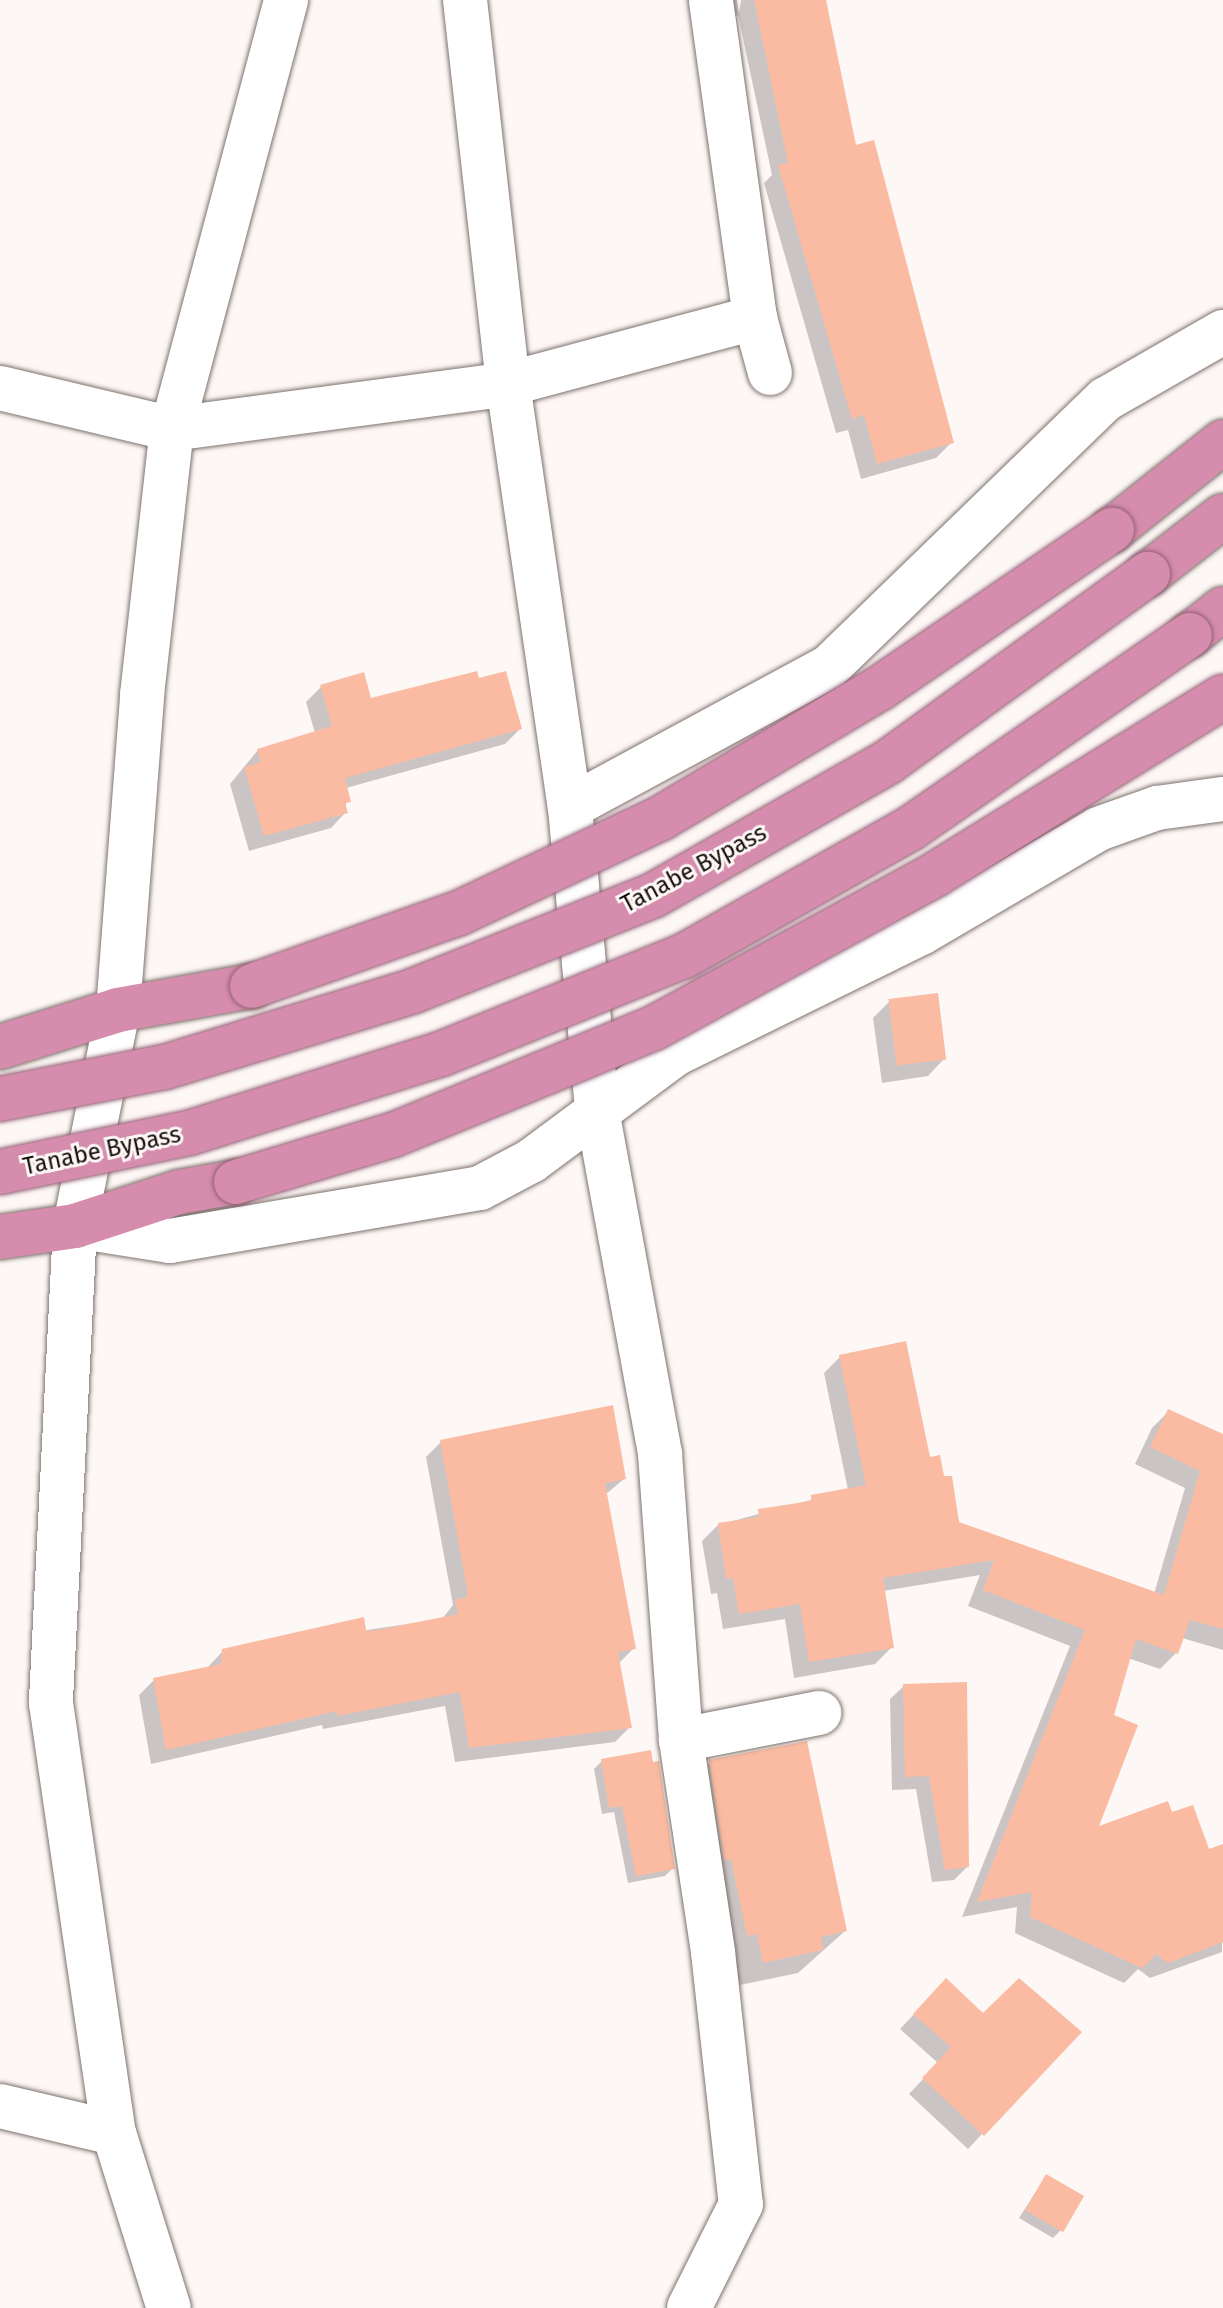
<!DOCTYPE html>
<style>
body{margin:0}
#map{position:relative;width:1223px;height:2308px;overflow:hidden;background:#fdf7f5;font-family:"Fira Sans",sans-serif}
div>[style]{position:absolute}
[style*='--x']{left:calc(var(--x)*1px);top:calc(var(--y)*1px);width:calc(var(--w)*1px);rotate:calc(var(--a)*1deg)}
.shadow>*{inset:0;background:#0003}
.building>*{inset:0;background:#fbbba2;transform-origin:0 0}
.roads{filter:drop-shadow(0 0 2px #7e726d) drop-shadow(0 0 2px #7e726d)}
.street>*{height:44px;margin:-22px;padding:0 22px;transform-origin:22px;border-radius:22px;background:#fff}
.secondary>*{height:44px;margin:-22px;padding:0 22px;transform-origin:22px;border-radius:22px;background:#fff}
.highway>*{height:44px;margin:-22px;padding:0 22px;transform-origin:22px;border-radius:22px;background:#d58cad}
.bridges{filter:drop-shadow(0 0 2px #926175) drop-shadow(0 0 2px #926175)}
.highway-bridge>*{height:44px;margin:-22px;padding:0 22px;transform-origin:22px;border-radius:22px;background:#d58cad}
span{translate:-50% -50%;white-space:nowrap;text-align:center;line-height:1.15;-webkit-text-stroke:6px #fdf7f5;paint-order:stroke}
.street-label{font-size:24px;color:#15100e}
</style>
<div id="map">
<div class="shadow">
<div style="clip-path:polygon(721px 0,737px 0,739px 13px,741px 0,823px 0,854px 147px,952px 442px,936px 458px,861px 479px,848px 430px,836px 433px,764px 183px,772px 175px,738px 15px,724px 18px)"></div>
<div style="clip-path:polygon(477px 681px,520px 729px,505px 744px,346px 788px,346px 812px,331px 828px,249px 851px,230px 784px,258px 750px,315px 733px,306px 702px,321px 687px,369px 701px)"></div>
<div style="clip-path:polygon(889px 1002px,944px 1059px,928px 1076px,882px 1083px,873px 1018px)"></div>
<div style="clip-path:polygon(840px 1357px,929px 1459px,958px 1524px,1154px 1594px,1185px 1488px,1135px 1464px,1152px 1428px,1169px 1411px,1223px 1437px,1223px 1650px,1182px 1638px,1176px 1653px,1160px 1669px,1128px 1658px,1112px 1716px,1095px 1829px,1171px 1815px,1208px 1852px,1223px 1846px,1222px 1952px,1150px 1978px,1138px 1969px,1124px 1983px,1015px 1933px,1017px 1907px,962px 1917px,1070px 1646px,968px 1606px,980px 1575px,883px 1591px,892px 1647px,875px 1664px,794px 1678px,785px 1619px,723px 1629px,717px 1593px,711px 1594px,702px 1541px,718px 1525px,848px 1490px,824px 1373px)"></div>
<div style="clip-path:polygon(441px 1442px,624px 1479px,605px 1495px,634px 1648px,618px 1664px,630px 1727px,615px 1742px,455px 1762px,445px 1706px,323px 1729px,322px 1725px,151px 1764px,139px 1695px,154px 1680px,207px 1668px,223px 1651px,442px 1619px,453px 1605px,426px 1457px)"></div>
<div style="clip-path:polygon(904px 1686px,967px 1867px,954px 1880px,932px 1882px,916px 1789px,892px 1790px,890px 1699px)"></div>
<div style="clip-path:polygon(602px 1761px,673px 1868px,665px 1876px,628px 1883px,614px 1812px,602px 1814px,594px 1769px)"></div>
<div style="clip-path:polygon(710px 1762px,845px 1931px,798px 1973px,740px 1985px,687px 1785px)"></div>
<div style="clip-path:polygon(932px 1995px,983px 2015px,982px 2134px,968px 2149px,909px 2094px,938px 2063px,900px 2029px)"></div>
<div style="clip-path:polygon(1046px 2176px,1061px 2230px,1053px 2238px,1019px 2218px)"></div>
</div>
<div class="building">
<div style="clip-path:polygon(754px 0,826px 0,856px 145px,874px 140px,954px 443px,877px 464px,864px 415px,852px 419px,778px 165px,788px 163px)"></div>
<div style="clip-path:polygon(477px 671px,479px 678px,506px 671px,522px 729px,345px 778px,351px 802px,345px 803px,348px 813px,264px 836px,244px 767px,261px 762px,257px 749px,332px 726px,320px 685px,364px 672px,371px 698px)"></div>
<div style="left:938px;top:993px;width:67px;height:50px;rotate:83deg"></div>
<div style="clip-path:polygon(906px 1341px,930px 1457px,940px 1455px,944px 1476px,952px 1476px,959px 1522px,1164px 1595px,1200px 1471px,1150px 1447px,1168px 1409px,1223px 1434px,1223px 1629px,1190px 1620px,1178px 1654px,1136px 1639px,1114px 1715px,1138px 1725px,1099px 1826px,1168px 1801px,1172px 1812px,1193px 1805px,1209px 1849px,1223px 1844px,1223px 1942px,1168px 1963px,1156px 1954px,1142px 1968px,1030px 1917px,1032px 1892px,977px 1902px,1085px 1630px,983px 1590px,994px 1560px,883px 1578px,894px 1648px,809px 1662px,800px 1604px,739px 1614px,733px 1578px,726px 1579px,718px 1523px,759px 1517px,758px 1509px,811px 1501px,811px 1495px,866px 1485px,839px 1355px)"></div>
<div style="clip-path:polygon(613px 1405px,626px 1479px,605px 1483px,636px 1649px,618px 1652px,632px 1728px,469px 1748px,460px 1692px,337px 1716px,337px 1711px,166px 1750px,153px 1678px,221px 1664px,222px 1649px,364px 1617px,366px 1630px,373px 1631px,458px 1614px,455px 1600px,467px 1597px,467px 1589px,440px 1440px)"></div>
<div style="clip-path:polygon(967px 1682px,969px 1867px,945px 1870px,929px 1776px,905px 1777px,903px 1684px)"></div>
<div style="clip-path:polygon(807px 1741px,847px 1931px,821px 1937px,823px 1950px,763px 1963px,757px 1934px,747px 1936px,731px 1859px,724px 1860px,709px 1760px)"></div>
<div style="clip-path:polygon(651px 1750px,653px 1762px,659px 1761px,675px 1869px,636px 1876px,622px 1806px,609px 1808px,601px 1759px)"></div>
<div style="clip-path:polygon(946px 1978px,983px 2013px,1019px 1978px,1082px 2032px,984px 2136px,922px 2078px,951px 2047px,913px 2014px)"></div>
<div style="left:1046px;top:2174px;width:44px;height:42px;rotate:30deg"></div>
</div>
<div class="roads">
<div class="street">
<div style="--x:465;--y:0;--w:386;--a:83.6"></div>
<div style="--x:508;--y:384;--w:428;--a:81.7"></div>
<div style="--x:570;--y:807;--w:304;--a:84.9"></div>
<div style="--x:597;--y:1110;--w:350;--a:79.6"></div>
<div style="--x:660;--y:1454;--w:287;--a:85.8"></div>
<div style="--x:681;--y:1740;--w:214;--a:81.4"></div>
<div style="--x:713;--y:1952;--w:254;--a:83.7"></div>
<div style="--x:741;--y:2204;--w:116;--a:116.6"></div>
<div style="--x:755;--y:318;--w:57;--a:74.7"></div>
<div style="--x:0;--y:388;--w:177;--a:13.4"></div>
<div style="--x:172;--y:429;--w:339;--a:-7.6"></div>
<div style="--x:508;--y:384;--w:256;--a:-15"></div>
<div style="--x:755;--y:318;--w:321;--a:-97.9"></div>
<div style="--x:570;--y:807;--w:294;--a:-28.4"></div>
<div style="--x:829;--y:667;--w:385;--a:-44.1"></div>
<div style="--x:1106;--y:399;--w:135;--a:-29.8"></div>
<div style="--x:118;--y:1010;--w:316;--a:-85.6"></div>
<div style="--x:142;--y:695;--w:268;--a:-83.6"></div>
<div style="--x:172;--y:429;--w:444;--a:-75.1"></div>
<div style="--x:75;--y:1226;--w:96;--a:9"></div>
<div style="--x:170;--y:1241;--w:314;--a:-9.7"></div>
<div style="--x:480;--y:1188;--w:58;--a:-27.9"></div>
<div style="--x:531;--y:1161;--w:179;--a:-36.6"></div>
<div style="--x:675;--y:1054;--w:274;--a:-26.2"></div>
<div style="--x:921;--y:933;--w:205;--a:-30.4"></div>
<div style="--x:1098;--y:829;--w:63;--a:-19.6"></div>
<div style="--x:1157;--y:808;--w:67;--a:-7.8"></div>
<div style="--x:681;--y:1740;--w:141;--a:-11.1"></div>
<div style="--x:0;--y:2106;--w:117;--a:13.3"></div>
</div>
<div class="secondary">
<div style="--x:118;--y:1010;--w:220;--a:101.3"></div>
<div style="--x:75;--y:1226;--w:478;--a:92.9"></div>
<div style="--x:51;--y:1703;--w:435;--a:81.7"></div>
<div style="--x:114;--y:2133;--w:183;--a:72.6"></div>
</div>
<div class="highway">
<div style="--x:1112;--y:530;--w:142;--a:-38.4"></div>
<div style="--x:1148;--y:574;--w:95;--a:-37.7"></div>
<div style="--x:1190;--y:635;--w:42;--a:-38.2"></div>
<div style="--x:0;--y:1047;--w:124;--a:-17.4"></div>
<div style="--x:118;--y:1010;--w:136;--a:-10.2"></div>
<div style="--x:0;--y:1237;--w:76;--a:-8.3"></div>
<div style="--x:75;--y:1226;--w:109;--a:-18.1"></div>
<div style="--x:179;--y:1192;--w:58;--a:-10"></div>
</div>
</div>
<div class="bridges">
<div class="highway-bridge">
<div style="--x:252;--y:986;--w:217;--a:-19.4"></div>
<div style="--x:457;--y:914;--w:225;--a:-25.2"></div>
<div style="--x:661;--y:818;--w:255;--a:-30.7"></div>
<div style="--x:880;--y:688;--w:281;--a:-34.3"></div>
<div style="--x:0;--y:1099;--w:168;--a:-11"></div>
<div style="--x:165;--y:1067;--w:259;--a:-17"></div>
<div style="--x:413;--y:991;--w:259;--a:-21.7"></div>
<div style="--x:654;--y:895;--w:269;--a:-29.6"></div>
<div style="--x:888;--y:762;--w:321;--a:-35.9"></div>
<div style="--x:0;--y:1172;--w:193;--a:-11.7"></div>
<div style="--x:189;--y:1133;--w:264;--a:-17.4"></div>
<div style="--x:441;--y:1054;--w:262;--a:-22"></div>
<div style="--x:684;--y:956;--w:261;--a:-29.4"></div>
<div style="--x:911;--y:828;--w:339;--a:-34.7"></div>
<div style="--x:236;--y:1182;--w:164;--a:-16.7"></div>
<div style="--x:393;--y:1135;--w:282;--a:-22.3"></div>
<div style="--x:654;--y:1028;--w:321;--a:-28.6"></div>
<div style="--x:936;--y:874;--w:337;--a:-31.7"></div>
</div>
</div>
<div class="street-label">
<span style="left:694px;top:869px;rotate:-28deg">Tanabe Bypass</span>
<span style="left:102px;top:1151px;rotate:-12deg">Tanabe Bypass</span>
</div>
</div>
